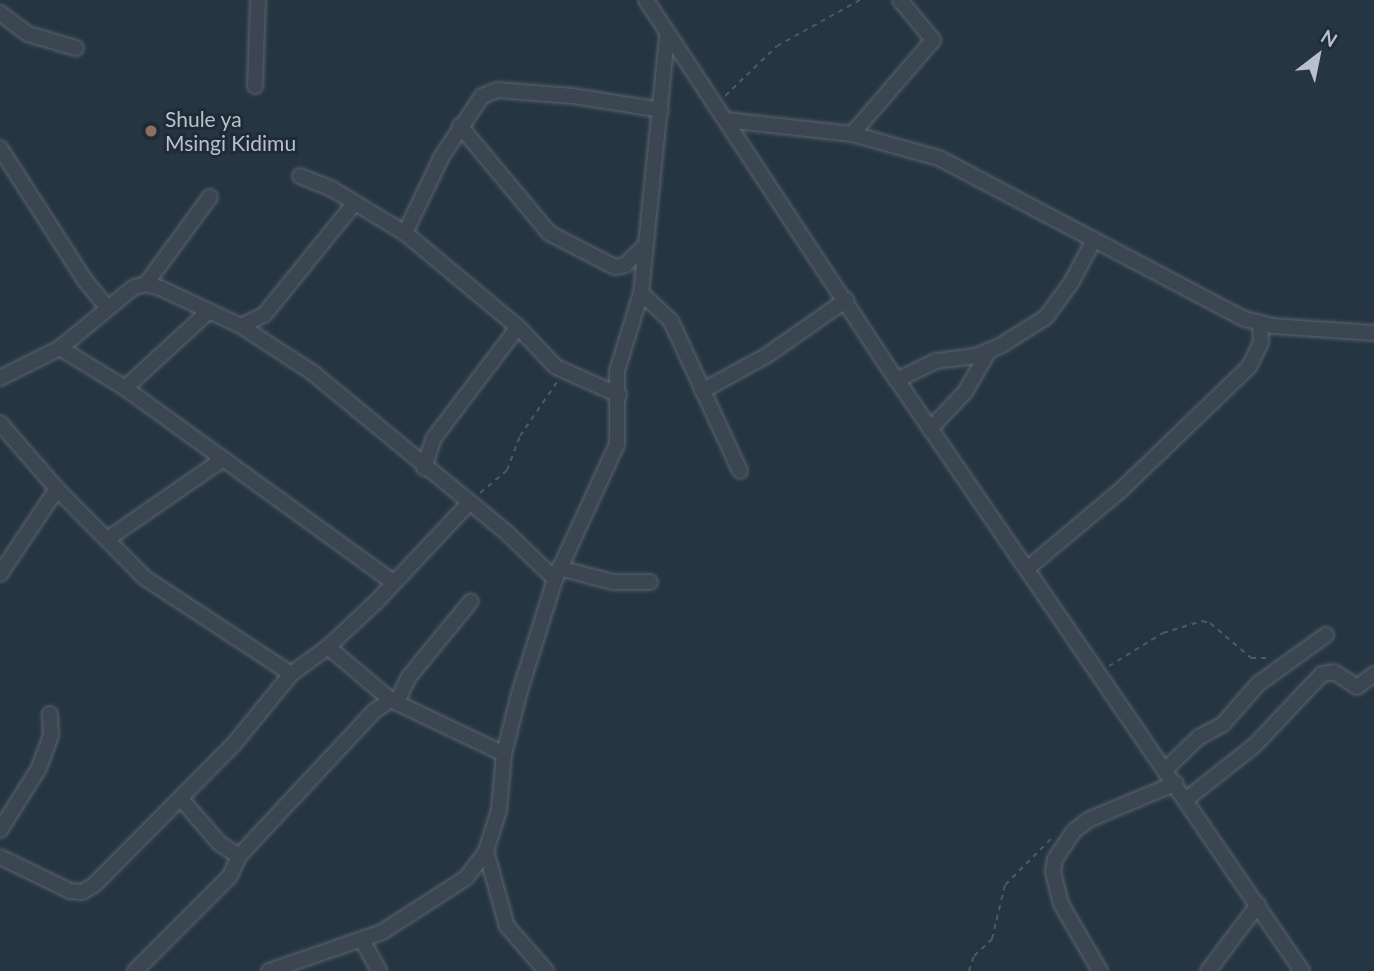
<!DOCTYPE html>
<style>
body{margin:0}
#map{position:relative;width:1374px;height:971px;overflow:hidden;background:#263542;font-family:Lato,sans-serif}
div>[style]{position:absolute}
[style*='--x']{left:calc(var(--x)*1px);top:calc(var(--y)*1px);width:calc(var(--w)*1px);rotate:calc(var(--a)*1deg)}
.path>*{height:2px;margin-top:-1px;transform-origin:0;background:repeating-linear-gradient(90deg,#475e5f 0 5px,transparent 0 10px)}
.roads{filter:drop-shadow(0 0 2px #59646f) drop-shadow(0 0 2px #59646f)}
.minor>*{height:14px;margin:-7px;padding:0 7px;transform-origin:7px;border-radius:7px;background:#3b4651}
.dots>*{width:19px;height:19px;translate:-50% -50%;box-sizing:border-box;border:4px solid #1f2b37;border-radius:50%}
span{translate:-50% -50%;white-space:nowrap;text-align:center;line-height:1.15;-webkit-text-stroke:6px #1f2b37;paint-order:stroke}
.poi-label{font-size:21px;color:#b8c1cb}
.left{translate:0 -50%;text-align:left}
.north{position:absolute;left:1283px;top:21px;width:70px;height:70px;-webkit-text-stroke:5px #1f2b37;paint-order:stroke;rotate:32deg;font-size:19px;font-weight:700;line-height:28px;text-align:center;color:#b8c1cb}
.north::after{content:'';display:block;margin:auto;width:24px;height:32px;background:#b8c1cb;clip-path:polygon(50% 0,100% 100%,50% 72%,0 100%)}
</style>
<div id="map">
<div class="path">
<div style="--x:725;--y:96;--w:72;--a:-43.9"></div>
<div style="--x:777;--y:46;--w:95;--a:-29"></div>
<div style="--x:480;--y:493;--w:35;--a:-40"></div>
<div style="--x:507;--y:470;--w:36;--a:-69"></div>
<div style="--x:520;--y:436;--w:65;--a:-55.6"></div>
<div style="--x:1109;--y:666;--w:63;--a:-31.4"></div>
<div style="--x:1163;--y:633;--w:41;--a:-17.1"></div>
<div style="--x:1202;--y:621;--w:8;--a:14"></div>
<div style="--x:1210;--y:623;--w:54;--a:40.5"></div>
<div style="--x:1251;--y:658;--w:20;--a:0"></div>
<div style="--x:969;--y:971;--w:16;--a:-72"></div>
<div style="--x:974;--y:956;--w:25;--a:-43"></div>
<div style="--x:992;--y:939;--w:56;--a:-76.5"></div>
<div style="--x:1005;--y:885;--w:65;--a:-45"></div>
</div>
<div class="roads">
<div class="minor">
<div style="--x:646;--y:0;--w:455;--a:56.6"></div>
<div style="--x:897;--y:380;--w:716;--a:55.58"></div>
<div style="--x:0;--y:13;--w:35;--a:37"></div>
<div style="--x:28;--y:34;--w:50;--a:16.3"></div>
<div style="--x:255;--y:86;--w:86;--a:-88"></div>
<div style="--x:726;--y:120;--w:127;--a:6.3"></div>
<div style="--x:852;--y:134;--w:90;--a:15.4"></div>
<div style="--x:939;--y:158;--w:346;--a:27.8"></div>
<div style="--x:1245;--y:319;--w:29;--a:14"></div>
<div style="--x:1273;--y:326;--w:101;--a:4"></div>
<div style="--x:460;--y:126;--w:139;--a:50.2"></div>
<div style="--x:549;--y:233;--w:74;--a:27.3"></div>
<div style="--x:615;--y:267;--w:10;--a:-11"></div>
<div style="--x:625;--y:265;--w:28;--a:-44"></div>
<div style="--x:852;--y:134;--w:124;--a:-49.2"></div>
<div style="--x:933;--y:40;--w:52;--a:-129.5"></div>
<div style="--x:0;--y:148;--w:156;--a:57.3"></div>
<div style="--x:84;--y:279;--w:36;--a:51"></div>
<div style="--x:300;--y:176;--w:35;--a:22"></div>
<div style="--x:332;--y:189;--w:85;--a:31.1"></div>
<div style="--x:405;--y:233;--w:147;--a:39.8"></div>
<div style="--x:518;--y:327;--w:55;--a:46.5"></div>
<div style="--x:556;--y:367;--w:69;--a:24"></div>
<div style="--x:405;--y:233;--w:85;--a:-64.3"></div>
<div style="--x:442;--y:156;--w:72;--a:-56.3"></div>
<div style="--x:482;--y:96;--w:17;--a:-21"></div>
<div style="--x:498;--y:90;--w:75;--a:4.6"></div>
<div style="--x:573;--y:96;--w:89;--a:9"></div>
<div style="--x:146;--y:284;--w:108;--a:-53.7"></div>
<div style="--x:641;--y:293;--w:41;--a:43"></div>
<div style="--x:671;--y:321;--w:165;--a:65.3"></div>
<div style="--x:241;--y:326;--w:25;--a:-26"></div>
<div style="--x:264;--y:315;--w:143;--a:-51"></div>
<div style="--x:60;--y:348;--w:76;--a:31.6"></div>
<div style="--x:125;--y:388;--w:329;--a:35.9"></div>
<div style="--x:0;--y:378;--w:67;--a:-26.6"></div>
<div style="--x:60;--y:348;--w:96;--a:-39.5"></div>
<div style="--x:134;--y:287;--w:12;--a:-14"></div>
<div style="--x:146;--y:284;--w:15;--a:16"></div>
<div style="--x:160;--y:288;--w:89;--a:25.1"></div>
<div style="--x:241;--y:326;--w:86;--a:33.1"></div>
<div style="--x:313;--y:373;--w:253;--a:39.5"></div>
<div style="--x:508;--y:534;--w:65;--a:43.8"></div>
<div style="--x:897;--y:380;--w:43;--a:-26"></div>
<div style="--x:936;--y:361;--w:40;--a:-7.1"></div>
<div style="--x:976;--y:356;--w:26;--a:-23"></div>
<div style="--x:1000;--y:346;--w:54;--a:-32.2"></div>
<div style="--x:1046;--y:317;--w:42;--a:-53.7"></div>
<div style="--x:1071;--y:283;--w:49;--a:-61.9"></div>
<div style="--x:125;--y:388;--w:114;--a:-42.5"></div>
<div style="--x:702;--y:391;--w:73;--a:-28.7"></div>
<div style="--x:766;--y:356;--w:98;--a:-35"></div>
<div style="--x:0;--y:423;--w:87;--a:49.2"></div>
<div style="--x:57;--y:489;--w:125;--a:45.3"></div>
<div style="--x:145;--y:578;--w:175;--a:33.3"></div>
<div style="--x:930;--y:429;--w:51;--a:-46.6"></div>
<div style="--x:965;--y:392;--w:48;--a:-59.7"></div>
<div style="--x:424;--y:468;--w:32;--a:-72"></div>
<div style="--x:434;--y:438;--w:139;--a:-52.9"></div>
<div style="--x:109;--y:538;--w:139;--a:-34.7"></div>
<div style="--x:559;--y:568;--w:56;--a:14.5"></div>
<div style="--x:613;--y:582;--w:37;--a:0"></div>
<div style="--x:1028;--y:568;--w:121;--a:-40"></div>
<div style="--x:1121;--y:490;--w:178;--a:-43.9"></div>
<div style="--x:1249;--y:367;--w:28;--a:-64"></div>
<div style="--x:1261;--y:342;--w:18;--a:-93"></div>
<div style="--x:0;--y:574;--w:102;--a:-56.2"></div>
<div style="--x:328;--y:647;--w:82;--a:40.1"></div>
<div style="--x:397;--y:702;--w:26;--a:-65"></div>
<div style="--x:408;--y:678;--w:99;--a:-50.7"></div>
<div style="--x:1166;--y:769;--w:46;--a:-44.1"></div>
<div style="--x:1199;--y:737;--w:27;--a:-28"></div>
<div style="--x:1223;--y:724;--w:53;--a:-48.8"></div>
<div style="--x:1258;--y:684;--w:84;--a:-35.8"></div>
<div style="--x:1188;--y:798;--w:85;--a:-38.3"></div>
<div style="--x:1255;--y:745;--w:98;--a:-46.7"></div>
<div style="--x:1322;--y:674;--w:12;--a:-9"></div>
<div style="--x:1334;--y:672;--w:27;--a:33"></div>
<div style="--x:1357;--y:687;--w:21;--a:-37"></div>
<div style="--x:182;--y:800;--w:58;--a:49.2"></div>
<div style="--x:220;--y:844;--w:22;--a:32"></div>
<div style="--x:239;--y:856;--w:198;--a:-47"></div>
<div style="--x:374;--y:711;--w:20;--a:-33"></div>
<div style="--x:391;--y:700;--w:125;--a:25.5"></div>
<div style="--x:0;--y:830;--w:73;--a:-57.8"></div>
<div style="--x:39;--y:768;--w:35;--a:-70"></div>
<div style="--x:51;--y:735;--w:21;--a:-93"></div>
<div style="--x:486;--y:851;--w:78;--a:74.4"></div>
<div style="--x:507;--y:926;--w:60;--a:49.1"></div>
<div style="--x:0;--y:857;--w:78;--a:25.9"></div>
<div style="--x:70;--y:891;--w:12;--a:5"></div>
<div style="--x:82;--y:892;--w:14;--a:-30"></div>
<div style="--x:94;--y:885;--w:199;--a:-45.2"></div>
<div style="--x:234;--y:744;--w:90;--a:-50.8"></div>
<div style="--x:291;--y:674;--w:46;--a:-36.1"></div>
<div style="--x:328;--y:647;--w:67;--a:-43.2"></div>
<div style="--x:377;--y:601;--w:133;--a:-46.8"></div>
<div style="--x:362;--y:940;--w:35;--a:61"></div>
<div style="--x:135;--y:971;--w:134;--a:-45"></div>
<div style="--x:230;--y:876;--w:22;--a:-66"></div>
<div style="--x:269;--y:971;--w:120;--a:-19"></div>
<div style="--x:382;--y:932;--w:100;--a:-32.7"></div>
<div style="--x:466;--y:878;--w:34;--a:-53"></div>
<div style="--x:486;--y:851;--w:43;--a:-72.4"></div>
<div style="--x:499;--y:810;--w:56;--a:-84.9"></div>
<div style="--x:504;--y:754;--w:62;--a:-76"></div>
<div style="--x:519;--y:694;--w:121;--a:-72.6"></div>
<div style="--x:555;--y:579;--w:149;--a:-65.3"></div>
<div style="--x:617;--y:444;--w:73;--a:-90"></div>
<div style="--x:617;--y:371;--w:82;--a:-72.9"></div>
<div style="--x:641;--y:293;--w:258;--a:-84.2"></div>
<div style="--x:1100;--y:971;--w:78;--a:-120.2"></div>
<div style="--x:1061;--y:904;--w:33;--a:-104"></div>
<div style="--x:1053;--y:872;--w:13;--a:-81"></div>
<div style="--x:1055;--y:859;--w:34;--a:-56"></div>
<div style="--x:1074;--y:831;--w:18;--a:-38"></div>
<div style="--x:1088;--y:820;--w:95;--a:-22.8"></div>
<div style="--x:1208;--y:971;--w:83;--a:-52.9"></div>
</div>
</div>
<div class="dots">
<div style="left:151px;top:131px;background:#8d6e63"></div>
</div>
<div class="poi-label">
<span class="left" style="left:165px;top:131px">Shule ya<br>Msingi Kidimu</span>
</div>
<div class="north">N</div>
</div>
